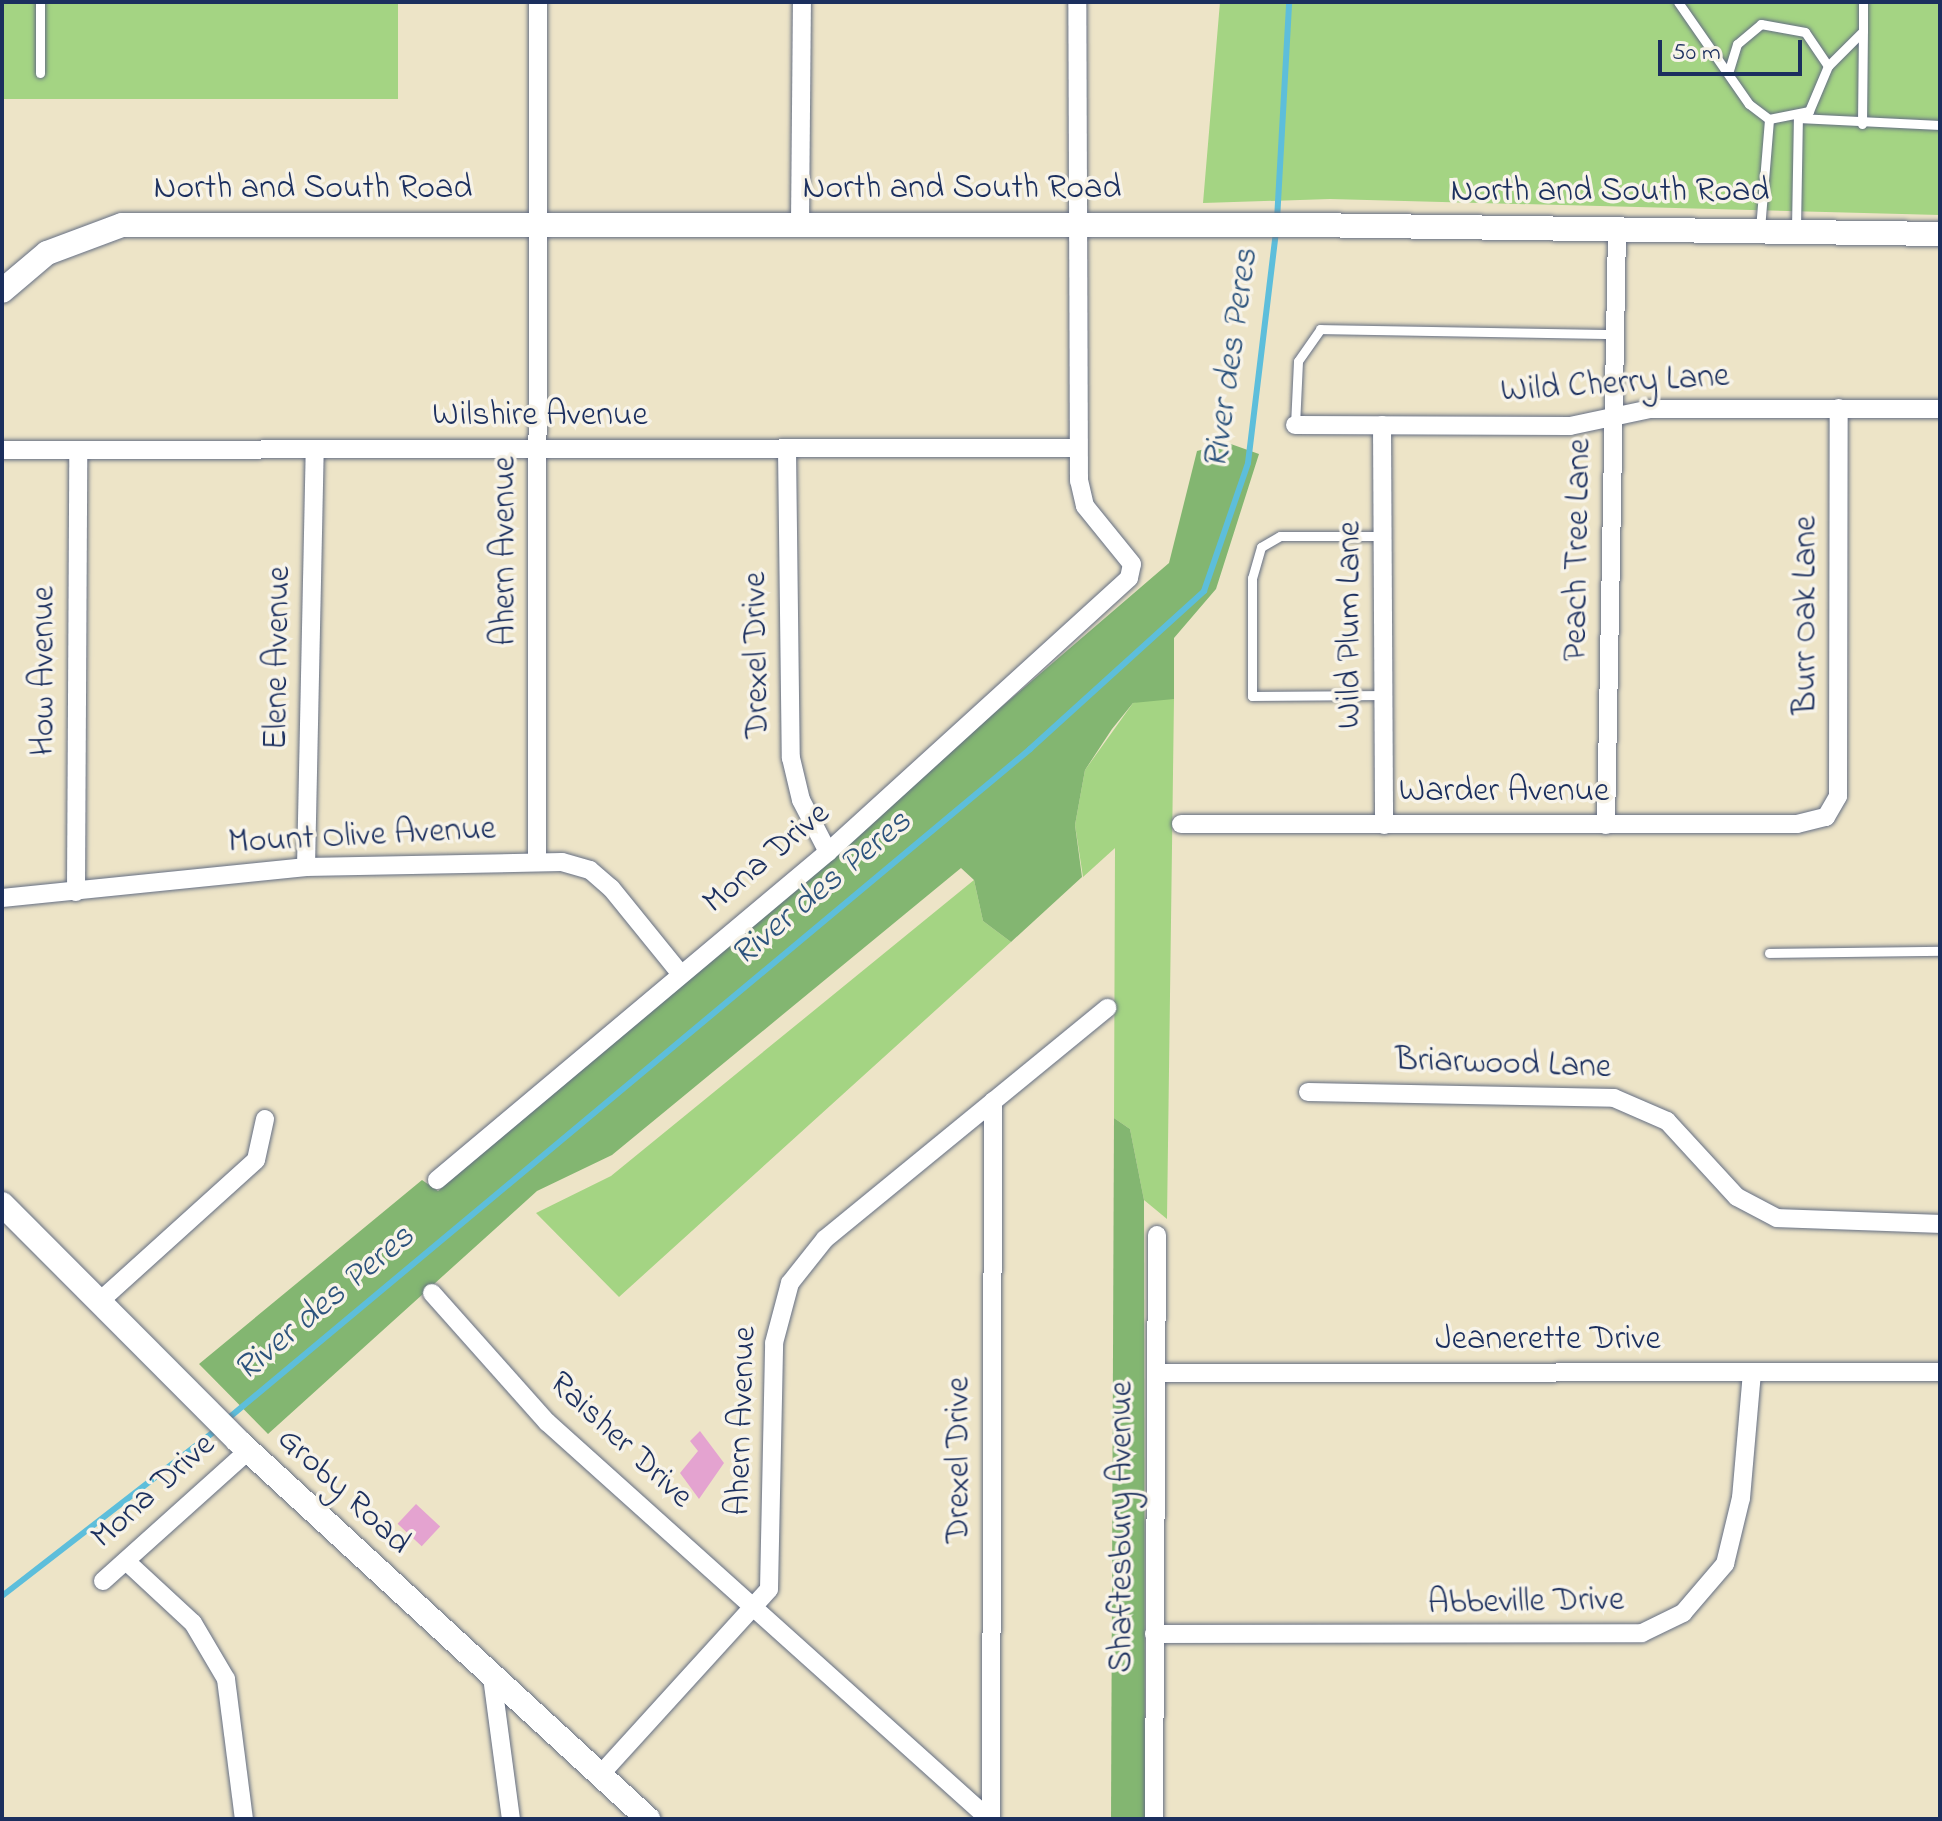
<!DOCTYPE html>
<style>
body{margin:0}
#map{position:relative;width:1942px;height:1821px;overflow:hidden;background:#ede4c7;font-family:"Indie Flower",sans-serif}
div>[style]{position:absolute}
[style*='--x']{left:calc(var(--x)*1px);top:calc(var(--y)*1px);width:calc(var(--w)*1px);rotate:calc(var(--a)*1deg)}
.green>*{inset:0;background:#a4d483;transform-origin:0 0}
.forest>*{inset:0;background:#83b671}
.stream>*{height:6px;margin:-3px;padding:0 3px;transform-origin:3px;border-radius:3px;background:#5dbedb}
.building>*{inset:0;background:#e4a3d0;transform-origin:0 0}
.roads{filter:drop-shadow(0 0 2px #646e83) drop-shadow(0 0 2px #646e83)}
.lane>*{height:9px;margin:-4.5px;padding:0 4.5px;transform-origin:4.5px;border-radius:4.5px;background:#fff}
.street>*{height:18px;margin:-9px;padding:0 9px;transform-origin:9px;border-radius:9px;background:#fff}
.secondary>*{height:24px;margin:-12px;padding:0 12px;transform-origin:12px;border-radius:12px;background:#fff}
span{translate:-50% -50%;white-space:nowrap;text-align:center;line-height:1.15;-webkit-text-stroke:7px #f7f3e8;paint-order:stroke}
.street-label{font-size:34px;color:#1b2f5e}
.water-label{font-size:36px;color:#2c537d;font-style:italic}
.frame{position:absolute;inset:0;border:4px solid #1b2f5e;pointer-events:none}
.scale{position:absolute;left:1658px;top:40px;width:144px;height:36px;box-sizing:border-box;border:4px solid #1b2f5e;border-top:0;padding-left:10px;font-size:24px;line-height:28px;white-space:nowrap;color:#1b2f5e;-webkit-text-stroke:6px #f7f3e8;paint-order:stroke}
</style>
<div id="map">
<div class="green">
<div style="left:2px;top:2px;width:396px;height:97px"></div>
<div style="clip-path:polygon(1220px 2px,1940px 2px,1940px 215px,1330px 199px,1203px 203px)"></div>
<div style="clip-path:polygon(1157px 696px,1174px 699px,1167px 1219px,1144px 1200px,1130px 1129px,1114px 1118px,1115px 848px,1083px 877px,1075px 825px,1085px 770px,1133px 703px)"></div>
<div style="clip-path:polygon(974px 880px,983px 921px,1011px 942px,619px 1297px,536px 1213px,611px 1176px)"></div>
</div>
<div class="forest">
<div style="clip-path:polygon(1228px 443px,1259px 454px,1216px 589px,1174px 638px,1174px 699px,1133px 703px,1112px 729px,1085px 770px,1075px 825px,1082px 877px,1011px 942px,983px 921px,974px 880px,961px 868px,612px 1155px,537px 1191px,268px 1434px,199px 1364px,422px 1180px,438px 1191px,1169px 563px,1197px 451px)"></div>
<div style="clip-path:polygon(1114px 1118px,1130px 1129px,1144px 1200px,1145px 1819px,1111px 1819px)"></div>
</div>
<div class="stream">
<div style="--x:1277;--y:220;--w:218;--a:-86.8"></div>
<div style="--x:225;--y:1421;--w:1049;--a:-39.85"></div>
<div style="--x:1030;--y:749;--w:235;--a:-42.2"></div>
<div style="--x:1204;--y:591;--w:135;--a:-71"></div>
<div style="--x:1248;--y:463;--w:234;--a:-83.1"></div>
<div style="--x:2;--y:1596;--w:272;--a:-37.8"></div>
</div>
<div class="building">
<div style="clip-path:polygon(700px 1431px,724px 1463px,699px 1499px,680px 1473px,698px 1451px,690px 1441px)"></div>
<div style="left:416px;top:1504px;width:33px;height:27px;rotate:43deg"></div>
</div>
<div class="roads">
<div class="lane">
<div style="--x:1678;--y:2;--w:124;--a:55.2"></div>
<div style="--x:1749;--y:104;--w:25;--a:37"></div>
<div style="--x:1769;--y:119;--w:41;--a:-11.3"></div>
<div style="--x:1809;--y:111;--w:49;--a:-67.1"></div>
<div style="--x:1828;--y:66;--w:41;--a:-124.1"></div>
<div style="--x:1805;--y:32;--w:45;--a:-169.7"></div>
<div style="--x:1761;--y:24;--w:31;--a:140"></div>
<div style="--x:1737;--y:44;--w:30;--a:107"></div>
<div style="--x:1828;--y:66;--w:49;--a:-45"></div>
<div style="--x:1863;--y:31;--w:29;--a:-90"></div>
<div style="--x:40;--y:73;--w:71;--a:-90"></div>
<div style="--x:1798;--y:118;--w:142;--a:2.8"></div>
<div style="--x:1862;--y:124;--w:93;--a:-89.4"></div>
<div style="--x:1796;--y:228;--w:110;--a:-89"></div>
<div style="--x:1760;--y:229;--w:110;--a:-85.3"></div>
<div style="--x:1295;--y:425;--w:64;--a:-87.3"></div>
<div style="--x:1298;--y:361;--w:39;--a:-55"></div>
<div style="--x:1320;--y:329;--w:295;--a:1"></div>
<div style="--x:1383;--y:536;--w:103;--a:180"></div>
<div style="--x:1280;--y:536;--w:22;--a:150"></div>
<div style="--x:1261;--y:547;--w:32;--a:106"></div>
<div style="--x:1252;--y:578;--w:118;--a:90"></div>
<div style="--x:1252;--y:696;--w:131;--a:-0.4"></div>
<div style="--x:1769;--y:953;--w:171;--a:-0.7"></div>
</div>
<div class="street">
<div style="--x:800;--y:224;--w:222;--a:-89.5"></div>
<div style="--x:1295;--y:425;--w:275;--a:0.2"></div>
<div style="--x:1570;--y:426;--w:82;--a:-12"></div>
<div style="--x:1650;--y:409;--w:290;--a:0"></div>
<div style="--x:1382;--y:425;--w:400;--a:89.7"></div>
<div style="--x:787;--y:449;--w:309;--a:89.3"></div>
<div style="--x:791;--y:758;--w:43;--a:76.6"></div>
<div style="--x:801;--y:800;--w:59;--a:62.6"></div>
<div style="--x:2;--y:450;--w:1076;--a:-0.11"></div>
<div style="--x:1181;--y:824;--w:616;--a:0"></div>
<div style="--x:1797;--y:824;--w:30;--a:-14"></div>
<div style="--x:1826;--y:817;--w:24;--a:-60"></div>
<div style="--x:1838;--y:796;--w:388;--a:-89.9"></div>
<div style="--x:1606;--y:825;--w:597;--a:-88.94"></div>
<div style="--x:537;--y:860;--w:858;--a:-89.93"></div>
<div style="--x:306;--y:867;--w:417;--a:-88.8"></div>
<div style="--x:76;--y:892;--w:442;--a:-89.7"></div>
<div style="--x:2;--y:898;--w:306;--a:-5.8"></div>
<div style="--x:306;--y:867;--w:256;--a:-1.1"></div>
<div style="--x:562;--y:862;--w:29;--a:16"></div>
<div style="--x:590;--y:870;--w:28;--a:41"></div>
<div style="--x:611;--y:888;--w:108;--a:51"></div>
<div style="--x:1308;--y:1092;--w:306;--a:1.1"></div>
<div style="--x:1614;--y:1098;--w:58;--a:23.5"></div>
<div style="--x:1667;--y:1121;--w:103;--a:47.4"></div>
<div style="--x:1737;--y:1197;--w:45;--a:27.7"></div>
<div style="--x:1777;--y:1218;--w:163;--a:2.1"></div>
<div style="--x:437;--y:1180;--w:510;--a:-39.99"></div>
<div style="--x:828;--y:852;--w:407;--a:-42.3"></div>
<div style="--x:1129;--y:578;--w:14;--a:-78"></div>
<div style="--x:1132;--y:564;--w:75;--a:-129"></div>
<div style="--x:1085;--y:506;--w:26;--a:-103"></div>
<div style="--x:1079;--y:481;--w:479;--a:-90.2"></div>
<div style="--x:432;--y:1293;--w:173;--a:48.3"></div>
<div style="--x:547;--y:1422;--w:594;--a:41.93"></div>
<div style="--x:100;--y:1301;--w:210;--a:-42.1"></div>
<div style="--x:256;--y:1160;--w:42;--a:-77.6"></div>
<div style="--x:1156;--y:1373;--w:784;--a:-0.07"></div>
<div style="--x:126;--y:1561;--w:91;--a:42.8"></div>
<div style="--x:193;--y:1623;--w:65;--a:59.5"></div>
<div style="--x:226;--y:1679;--w:141;--a:82.7"></div>
<div style="--x:103;--y:1581;--w:195;--a:-41.9"></div>
<div style="--x:1154;--y:1634;--w:488;--a:-0.1"></div>
<div style="--x:1642;--y:1633;--w:46;--a:-26"></div>
<div style="--x:1683;--y:1613;--w:65;--a:-49.4"></div>
<div style="--x:1725;--y:1564;--w:68;--a:-76.4"></div>
<div style="--x:1741;--y:1498;--w:125;--a:-85"></div>
<div style="--x:492;--y:1677;--w:143;--a:82.4"></div>
<div style="--x:600;--y:1775;--w:251;--a:-47.7"></div>
<div style="--x:769;--y:1589;--w:246;--a:-88.8"></div>
<div style="--x:774;--y:1343;--w:62;--a:-75.1"></div>
<div style="--x:790;--y:1283;--w:56;--a:-51.5"></div>
<div style="--x:825;--y:1239;--w:365;--a:-39.3"></div>
<div style="--x:991;--y:1819;--w:718;--a:-89.84"></div>
<div style="--x:1154;--y:1819;--w:584;--a:-89.71"></div>
</div>
<div class="secondary">
<div style="--x:2;--y:291;--w:59;--a:-40.2"></div>
<div style="--x:47;--y:253;--w:80;--a:-20.5"></div>
<div style="--x:122;--y:225;--w:1183;--a:0"></div>
<div style="--x:1305;--y:225;--w:635;--a:0.81"></div>
<div style="--x:2;--y:1204;--w:334;--a:45.1"></div>
<div style="--x:238;--y:1441;--w:558;--a:42.67"></div>
</div>
</div>
<div class="street-label">
<span style="left:313px;top:190px">North and South Road</span>
<span style="left:962px;top:190px">North and South Road</span>
<span style="left:1610px;top:193px">North and South Road</span>
<span style="left:1615px;top:385px;rotate:-4deg">Wild Cherry Lane</span>
<span style="left:540px;top:417px">Wilshire Avenue</span>
<span style="left:1579px;top:550px;rotate:-89deg">Peach Tree Lane</span>
<span style="left:506px;top:551px;rotate:-90deg">Ahern Avenue</span>
<span style="left:1807px;top:615px;rotate:-90deg">Burr Oak Lane</span>
<span style="left:1351px;top:625px;rotate:-90deg">Wild Plum Lane</span>
<span style="left:758px;top:655px;rotate:-91deg">Drexel Drive</span>
<span style="left:279px;top:658px;rotate:-89deg">Elene Avenue</span>
<span style="left:45px;top:671px;rotate:-90deg">How Avenue</span>
<span style="left:1504px;top:793px">Warder Avenue</span>
<span style="left:362px;top:837px;rotate:-3deg">Mount Olive Avenue</span>
<span style="left:767px;top:859px;rotate:-40deg">Mona Drive</span>
<span style="left:1503px;top:1065px;rotate:2deg">Briarwood Lane</span>
<span style="left:1548px;top:1341px">Jeanerette Drive</span>
<span style="left:743px;top:1421px;rotate:-88deg">Ahern Avenue</span>
<span style="left:620px;top:1441px;rotate:43deg">Raisher Drive</span>
<span style="left:960px;top:1460px;rotate:-90deg">Drexel Drive</span>
<span style="left:154px;top:1492px;rotate:-42deg">Mona Drive</span>
<span style="left:343px;top:1492px;rotate:43deg">Groby Road</span>
<span style="left:1123px;top:1527px;rotate:-90deg">Shaftesbury Avenue</span>
<span style="left:1526px;top:1603px;rotate:-1deg">Abbeville Drive</span>
</div>
<div class="water-label">
<span style="left:1232px;top:359px;rotate:-82deg">River des Peres</span>
<span style="left:822px;top:889px;rotate:-40deg">River des Peres</span>
<span style="left:325px;top:1304px;rotate:-40deg">River des Peres</span>
</div>
<div class="frame"></div>
<div class="scale">50 m</div>
</div>
